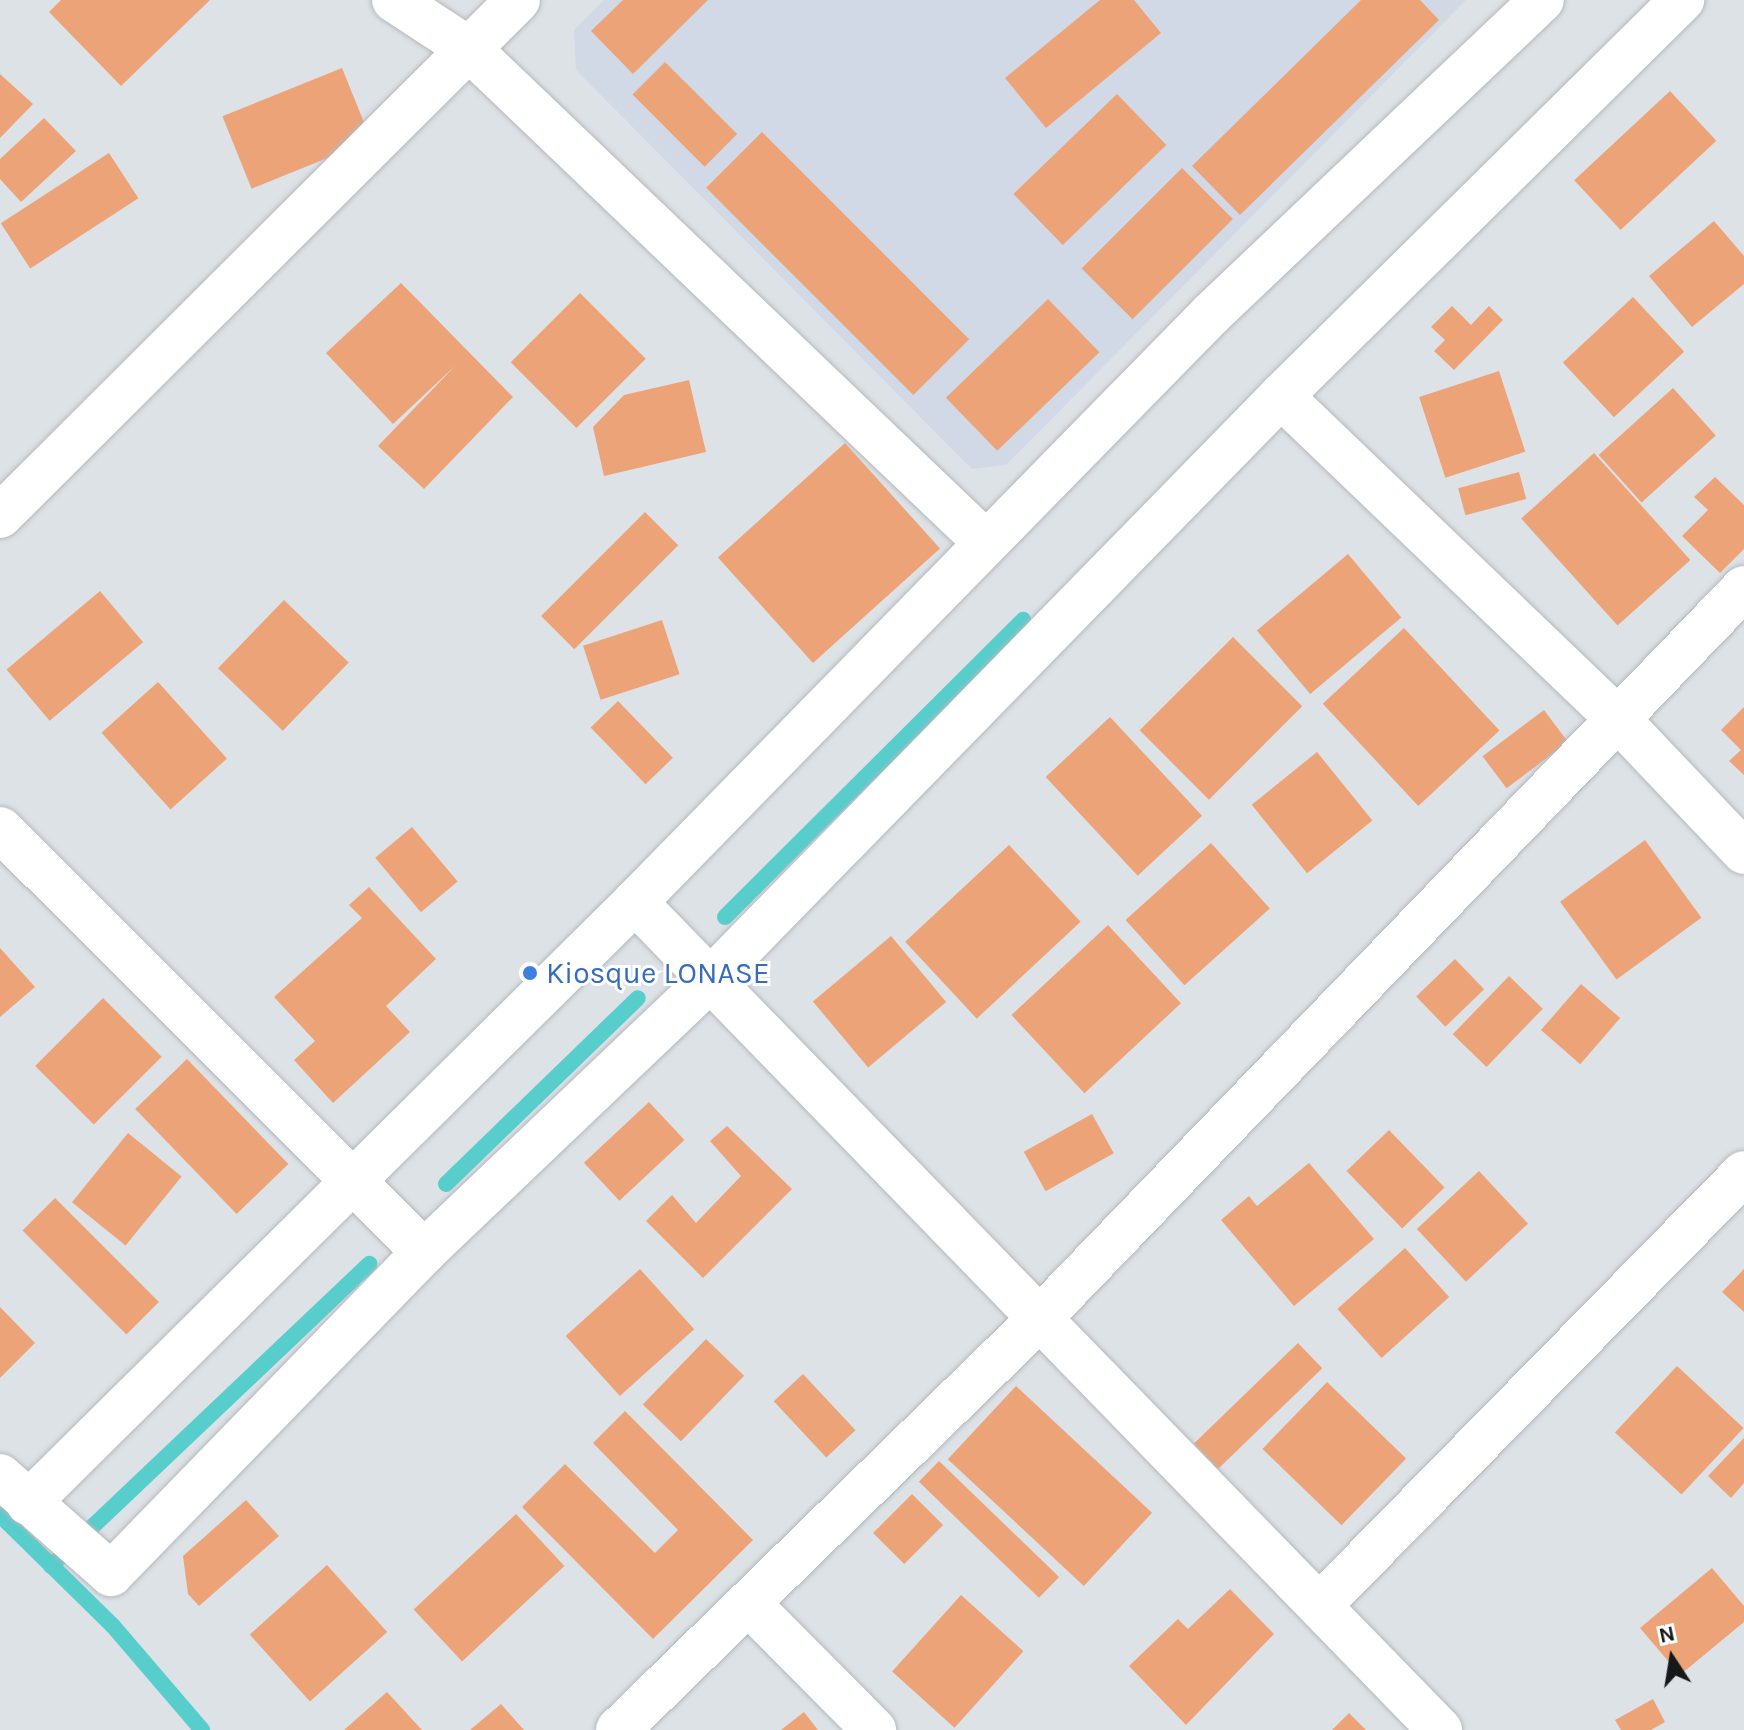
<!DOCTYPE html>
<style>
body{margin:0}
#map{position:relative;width:1744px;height:1730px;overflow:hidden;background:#dde2e7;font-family:Karla,sans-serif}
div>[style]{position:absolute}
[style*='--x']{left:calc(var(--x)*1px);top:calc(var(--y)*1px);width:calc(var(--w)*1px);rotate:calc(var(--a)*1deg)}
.built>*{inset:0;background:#d0d9e5}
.stream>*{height:16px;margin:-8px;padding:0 8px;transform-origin:8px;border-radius:8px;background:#57cdcc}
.building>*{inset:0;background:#eda378;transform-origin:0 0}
.roads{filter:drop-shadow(0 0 2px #b4b9be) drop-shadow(0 0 2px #b4b9be)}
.minor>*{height:44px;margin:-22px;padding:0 22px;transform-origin:22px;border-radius:22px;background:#fff}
.dots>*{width:22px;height:22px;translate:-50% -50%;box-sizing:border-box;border:4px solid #fff;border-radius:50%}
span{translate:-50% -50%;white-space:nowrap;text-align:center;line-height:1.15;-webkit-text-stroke:6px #fff;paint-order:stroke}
.shop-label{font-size:30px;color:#366cbe}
.left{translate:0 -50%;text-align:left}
.north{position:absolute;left:1632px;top:1618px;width:80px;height:80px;-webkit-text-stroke:6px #fff;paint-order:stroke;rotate:348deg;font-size:22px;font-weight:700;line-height:32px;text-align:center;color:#17181a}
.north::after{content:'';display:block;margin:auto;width:28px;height:36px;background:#17181a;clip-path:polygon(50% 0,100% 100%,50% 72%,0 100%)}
</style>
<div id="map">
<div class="built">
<div style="clip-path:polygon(604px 0,1466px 0,1006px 465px,972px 469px,576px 70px,574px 30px)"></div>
</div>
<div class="stream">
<div style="--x:725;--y:917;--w:421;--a:-44.9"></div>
<div style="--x:446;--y:1184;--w:267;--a:-44.1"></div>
<div style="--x:0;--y:1515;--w:158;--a:44.5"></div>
<div style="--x:113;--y:1626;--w:137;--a:49.4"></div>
<div style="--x:51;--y:1566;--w:439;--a:-43.5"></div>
</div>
<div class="building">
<div style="clip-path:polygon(61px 0,210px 0,121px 86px,49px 12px)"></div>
<div style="clip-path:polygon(623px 0,708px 0,633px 74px,591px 31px)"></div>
<div style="clip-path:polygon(1100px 0,1134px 0,1161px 33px,1046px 128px,1005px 78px)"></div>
<div style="clip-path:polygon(1361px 0,1420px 0,1439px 20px,1240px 215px,1192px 166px)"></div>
<div style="left:665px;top:62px;width:102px;height:46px;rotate:45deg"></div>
<div style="left:342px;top:68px;width:78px;height:129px;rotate:68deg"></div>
<div style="clip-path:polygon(0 74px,33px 104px,0 138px)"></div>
<div style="left:1670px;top:91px;width:68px;height:131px;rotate:47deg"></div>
<div style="left:1117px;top:94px;width:71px;height:144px;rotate:46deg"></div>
<div style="clip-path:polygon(44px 118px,76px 151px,21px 202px,0 179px,0 159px)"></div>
<div style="left:762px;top:132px;width:293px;height:79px;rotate:45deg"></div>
<div style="left:109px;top:153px;width:54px;height:129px;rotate:57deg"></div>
<div style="left:1182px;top:168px;width:72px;height:142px;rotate:45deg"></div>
<div style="clip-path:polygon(1714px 221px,1744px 256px,1744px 284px,1692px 327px,1649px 276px)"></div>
<div style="clip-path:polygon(401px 283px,513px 397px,424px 489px,378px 446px,455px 366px,393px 424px,326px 353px)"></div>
<div style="left:580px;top:293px;width:93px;height:98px;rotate:45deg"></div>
<div style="left:1633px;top:297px;width:75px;height:96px;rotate:47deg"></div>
<div style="left:1048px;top:299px;width:74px;height:142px;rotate:46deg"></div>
<div style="clip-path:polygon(1452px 306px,1471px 325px,1489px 306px,1503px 320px,1454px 370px,1434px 351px,1445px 340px,1431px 327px)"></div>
<div style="left:1499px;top:371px;width:85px;height:84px;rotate:72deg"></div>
<div style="clip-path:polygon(689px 380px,706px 452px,604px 476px,593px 427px,624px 395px)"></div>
<div style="left:1673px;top:388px;width:64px;height:100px;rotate:48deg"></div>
<div style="left:845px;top:443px;width:142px;height:171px;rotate:48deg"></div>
<div style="left:1594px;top:453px;width:144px;height:98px;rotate:48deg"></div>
<div style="left:1519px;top:472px;width:28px;height:63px;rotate:75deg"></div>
<div style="clip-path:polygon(1715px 477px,1744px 505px,1744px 549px,1720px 573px,1682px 536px,1708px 510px,1694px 497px)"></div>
<div style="left:645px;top:512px;width:47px;height:147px;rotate:45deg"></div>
<div style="left:1348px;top:554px;width:83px;height:119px;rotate:50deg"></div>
<div style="left:100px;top:591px;width:67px;height:122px;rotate:50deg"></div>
<div style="left:284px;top:600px;width:90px;height:95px;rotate:44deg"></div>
<div style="left:662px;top:620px;width:57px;height:83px;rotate:72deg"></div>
<div style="left:1404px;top:628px;width:140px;height:111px;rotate:47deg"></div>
<div style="left:1233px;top:637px;width:98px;height:132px;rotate:45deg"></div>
<div style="left:158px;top:682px;width:103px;height:76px;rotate:48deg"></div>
<div style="left:618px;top:701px;width:79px;height:38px;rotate:46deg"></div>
<div style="clip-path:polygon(1744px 707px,1744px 775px,1729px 761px,1741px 750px,1721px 730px)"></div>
<div style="left:1544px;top:710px;width:40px;height:77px;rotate:53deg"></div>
<div style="left:1110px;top:717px;width:135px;height:88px;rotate:47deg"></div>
<div style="left:1317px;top:752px;width:88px;height:84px;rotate:51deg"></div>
<div style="left:412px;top:827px;width:71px;height:48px;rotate:50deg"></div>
<div style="left:1645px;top:840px;width:96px;height:105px;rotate:54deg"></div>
<div style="left:1211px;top:843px;width:88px;height:115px;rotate:48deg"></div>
<div style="left:1009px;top:845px;width:105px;height:142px;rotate:47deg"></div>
<div style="clip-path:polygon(369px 887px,436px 959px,386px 1006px,410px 1032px,333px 1103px,294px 1060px,315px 1041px,274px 997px,362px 918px,349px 905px)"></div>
<div style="left:1108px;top:925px;width:107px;height:132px;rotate:47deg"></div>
<div style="left:891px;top:936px;width:86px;height:102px;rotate:50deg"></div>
<div style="clip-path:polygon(0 948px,35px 987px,0 1017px)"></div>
<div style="left:1455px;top:959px;width:42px;height:54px;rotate:46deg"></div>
<div style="left:1509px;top:976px;width:47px;height:81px;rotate:44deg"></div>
<div style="left:1581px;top:984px;width:52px;height:61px;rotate:41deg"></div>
<div style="left:103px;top:998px;width:83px;height:96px;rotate:45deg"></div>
<div style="left:187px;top:1059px;width:146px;height:72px;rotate:46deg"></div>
<div style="left:649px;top:1102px;width:52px;height:89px;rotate:47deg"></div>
<div style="left:1092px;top:1114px;width:45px;height:78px;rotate:61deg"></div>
<div style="clip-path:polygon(727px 1126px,792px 1189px,703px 1278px,646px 1221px,672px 1195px,696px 1223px,741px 1176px,710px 1141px)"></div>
<div style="left:1389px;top:1130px;width:80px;height:59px;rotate:46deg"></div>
<div style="left:128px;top:1133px;width:69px;height:89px;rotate:39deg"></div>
<div style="clip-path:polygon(1309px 1163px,1374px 1239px,1294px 1306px,1221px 1220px,1249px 1196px,1257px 1206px)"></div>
<div style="left:1479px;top:1171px;width:72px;height:85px;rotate:47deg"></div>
<div style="left:55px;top:1198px;width:147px;height:46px;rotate:45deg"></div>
<div style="left:1405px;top:1248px;width:66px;height:91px;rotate:48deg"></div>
<div style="left:640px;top:1269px;width:81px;height:100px;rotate:48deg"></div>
<div style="clip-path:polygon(1744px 1269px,1744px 1312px,1722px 1292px)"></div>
<div style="clip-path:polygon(0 1307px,35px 1343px,0 1378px)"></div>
<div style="left:706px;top:1339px;width:53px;height:91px;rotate:44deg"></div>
<div style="left:1298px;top:1343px;width:35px;height:145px;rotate:46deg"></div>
<div style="left:1677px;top:1366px;width:91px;height:91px;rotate:43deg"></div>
<div style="left:803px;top:1374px;width:77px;height:40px;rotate:47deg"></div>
<div style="left:1327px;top:1382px;width:110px;height:93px;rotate:44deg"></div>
<div style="left:1016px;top:1386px;width:186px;height:100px;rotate:43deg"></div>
<div style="clip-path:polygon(625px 1411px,753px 1540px,653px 1639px,522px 1507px,565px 1464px,655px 1553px,678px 1530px,593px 1443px)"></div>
<div style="clip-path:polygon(1744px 1438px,1744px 1483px,1731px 1498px,1708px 1476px)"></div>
<div style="left:939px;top:1461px;width:167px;height:29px;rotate:44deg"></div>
<div style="left:912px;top:1494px;width:44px;height:55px;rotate:45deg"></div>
<div style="clip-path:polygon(246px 1500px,279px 1536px,199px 1606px,188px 1594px,183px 1556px)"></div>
<div style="left:516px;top:1514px;width:71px;height:140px;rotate:47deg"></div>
<div style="left:327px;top:1565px;width:90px;height:104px;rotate:48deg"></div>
<div style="clip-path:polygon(1712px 1568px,1744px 1606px,1744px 1622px,1680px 1675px,1640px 1628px)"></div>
<div style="clip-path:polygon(1230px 1589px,1274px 1634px,1186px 1725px,1129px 1666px,1178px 1619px,1188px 1629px)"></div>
<div style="left:961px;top:1595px;width:84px;height:103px;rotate:42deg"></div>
<div style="clip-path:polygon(387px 1692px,422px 1730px,344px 1730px)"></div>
<div style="clip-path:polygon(1653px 1699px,1665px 1722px,1651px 1730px,1621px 1730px,1615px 1720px)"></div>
<div style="clip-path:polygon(501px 1704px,524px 1730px,470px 1730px)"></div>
<div style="clip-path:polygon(804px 1712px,818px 1730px,781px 1730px)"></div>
<div style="clip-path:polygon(1349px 1713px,1366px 1730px,1332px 1730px)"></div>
</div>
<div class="roads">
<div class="minor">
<div style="--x:394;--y:0;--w:90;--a:33.2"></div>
<div style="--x:469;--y:49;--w:714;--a:43.69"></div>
<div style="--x:1281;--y:396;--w:464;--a:43.8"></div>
<div style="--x:1616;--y:717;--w:186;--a:46.5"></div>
<div style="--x:0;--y:516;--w:731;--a:-44.89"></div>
<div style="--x:0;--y:829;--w:599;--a:44.93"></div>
<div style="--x:635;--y:902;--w:1155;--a:45.81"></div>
<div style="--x:0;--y:1476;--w:148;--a:41.4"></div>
<div style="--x:111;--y:1574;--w:449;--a:-45.8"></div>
<div style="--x:424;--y:1252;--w:399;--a:-43.6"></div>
<div style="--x:713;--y:977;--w:813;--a:-45.65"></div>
<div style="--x:1281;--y:396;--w:564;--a:-44.64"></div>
<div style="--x:28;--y:1503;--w:854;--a:-44.72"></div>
<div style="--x:635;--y:902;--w:823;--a:-45.59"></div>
<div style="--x:1211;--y:314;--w:456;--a:-43.5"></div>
<div style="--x:748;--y:1603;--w:179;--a:45.2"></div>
<div style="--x:1320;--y:1605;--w:605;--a:-45.54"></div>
<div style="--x:618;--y:1730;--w:590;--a:-44.31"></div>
<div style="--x:1040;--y:1318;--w:1014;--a:-46.04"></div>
</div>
</div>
<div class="dots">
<div style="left:530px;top:973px;background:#3f7fe0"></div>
</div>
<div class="shop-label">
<span class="left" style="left:546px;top:973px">Kiosque LONASE</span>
</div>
<div class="north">N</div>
</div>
